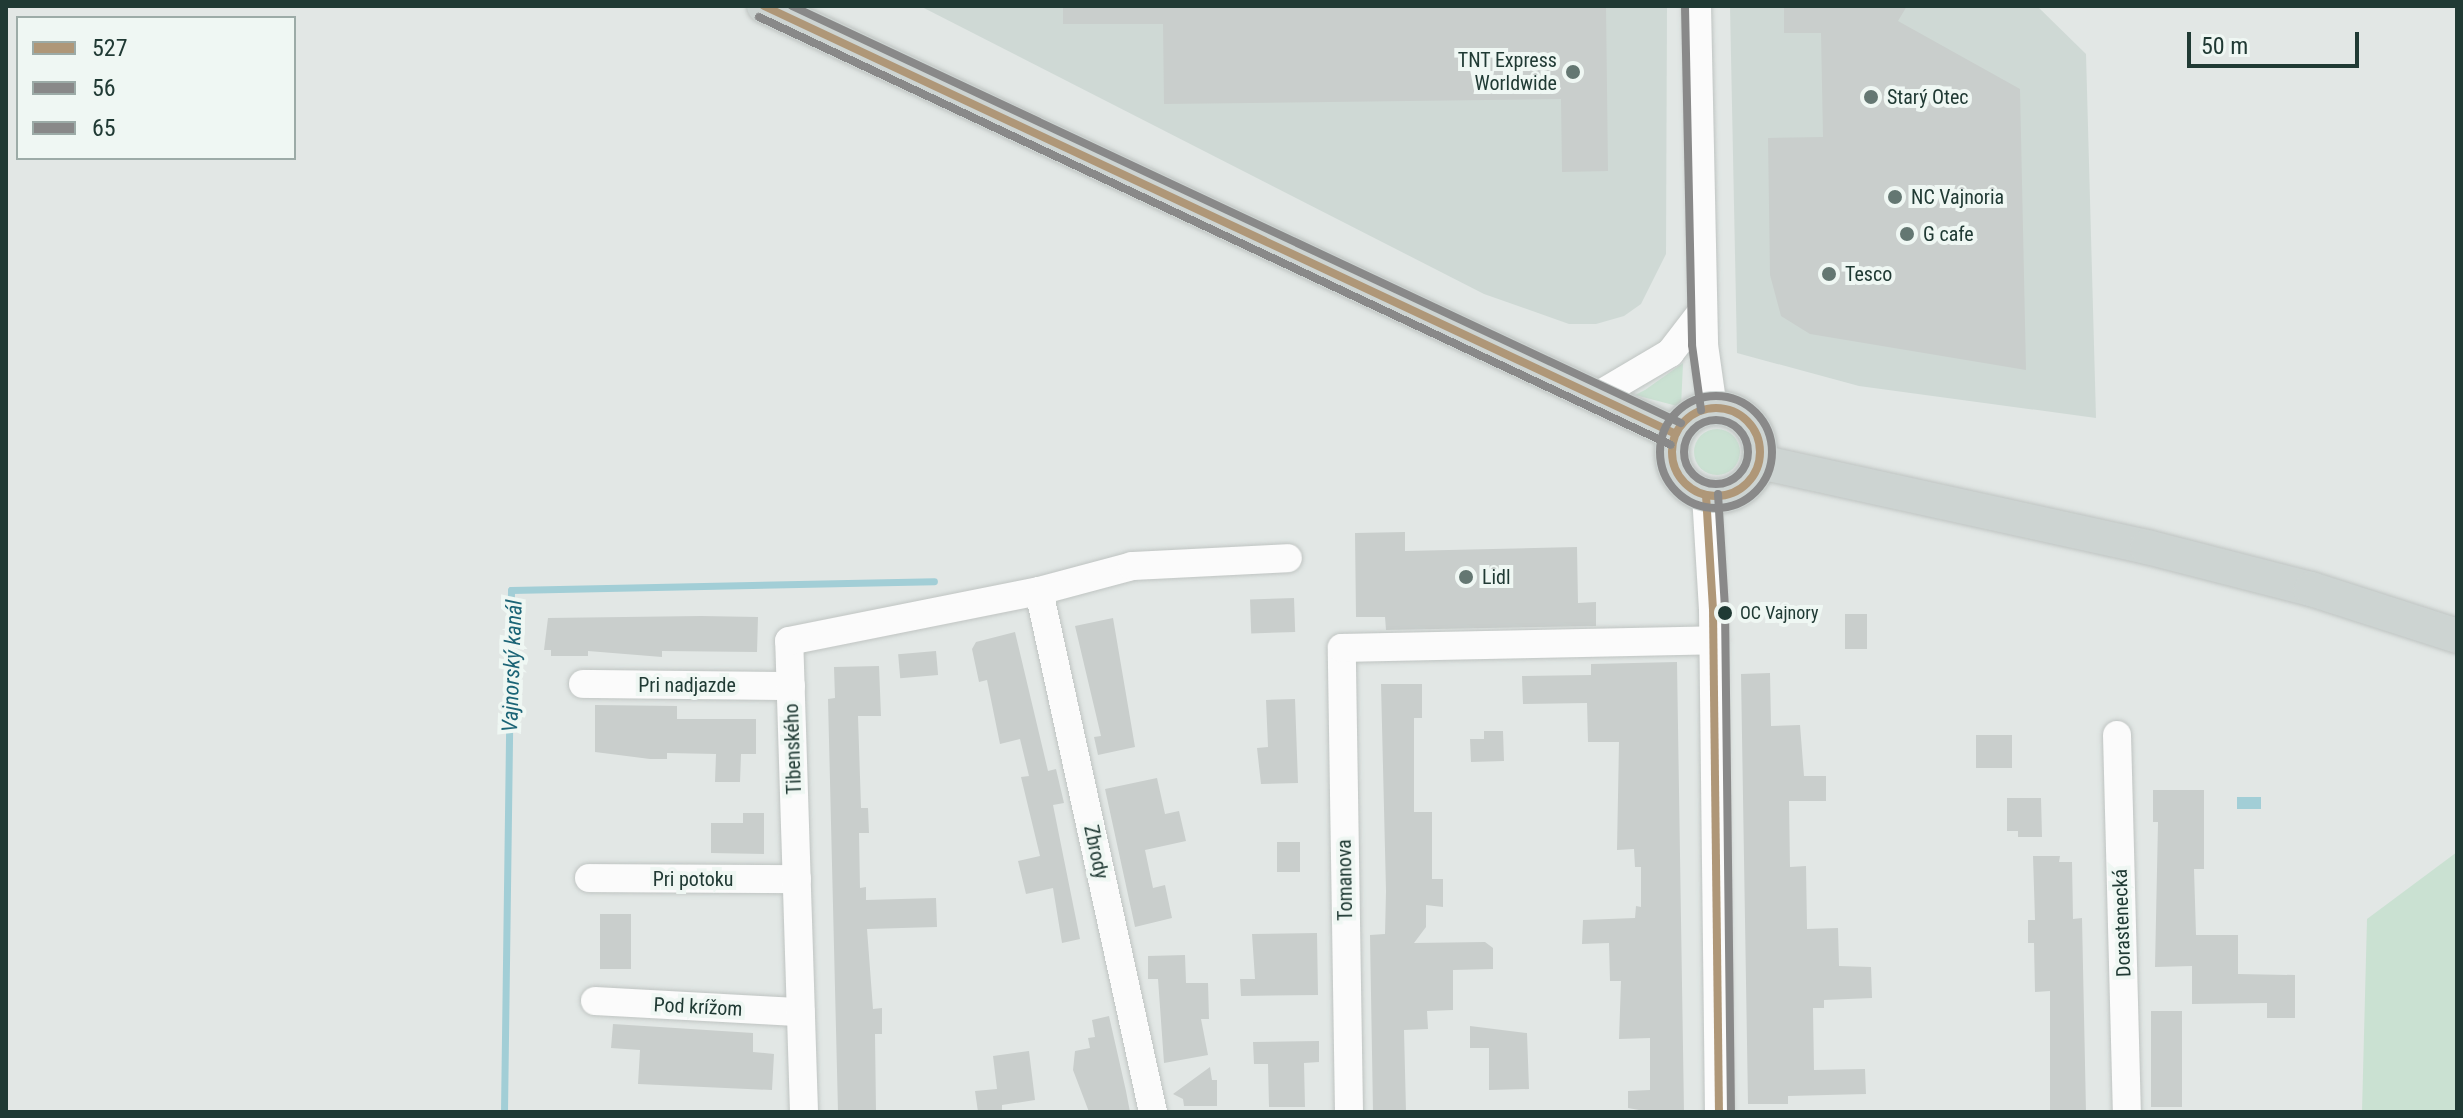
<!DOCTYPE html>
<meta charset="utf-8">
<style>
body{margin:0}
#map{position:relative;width:2463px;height:1118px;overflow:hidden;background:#e2e7e5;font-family:"Roboto Condensed",sans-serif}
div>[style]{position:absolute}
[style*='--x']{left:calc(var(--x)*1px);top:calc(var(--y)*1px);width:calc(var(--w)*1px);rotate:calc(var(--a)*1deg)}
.built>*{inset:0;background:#cfd9d5}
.green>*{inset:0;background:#cae1d2}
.round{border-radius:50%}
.water>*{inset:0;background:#a2ced6;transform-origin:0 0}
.stream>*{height:7px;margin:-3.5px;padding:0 3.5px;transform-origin:3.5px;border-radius:3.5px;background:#a2ced6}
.building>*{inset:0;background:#c9cecc;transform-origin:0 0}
.roads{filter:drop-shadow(0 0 2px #bfc4c2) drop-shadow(0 0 2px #bfc4c2)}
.minor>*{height:28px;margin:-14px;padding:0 14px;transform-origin:14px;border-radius:14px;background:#fbfbfb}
.major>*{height:34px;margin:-17px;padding:0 17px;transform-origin:17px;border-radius:17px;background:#cdd4d2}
.major>.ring{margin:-17px;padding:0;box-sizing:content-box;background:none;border:34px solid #cdd4d2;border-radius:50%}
.bus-1>*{height:8px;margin:-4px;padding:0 4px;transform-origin:4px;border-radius:4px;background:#af9778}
.bus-1>.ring{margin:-4px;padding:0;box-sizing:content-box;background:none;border:8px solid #af9778;border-radius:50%}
.bus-2>*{height:8px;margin:-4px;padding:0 4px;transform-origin:4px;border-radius:4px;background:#898989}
.bus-2>.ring{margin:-4px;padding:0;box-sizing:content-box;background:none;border:8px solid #898989;border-radius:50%}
.bus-3>*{height:8px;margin:-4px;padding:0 4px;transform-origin:4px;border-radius:4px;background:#898989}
.bus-3>.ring{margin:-4px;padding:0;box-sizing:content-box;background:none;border:8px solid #898989;border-radius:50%}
.dots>*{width:22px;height:22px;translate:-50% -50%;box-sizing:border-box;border:4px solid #eff7f3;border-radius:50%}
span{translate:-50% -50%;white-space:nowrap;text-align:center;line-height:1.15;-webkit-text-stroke:8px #eff7f3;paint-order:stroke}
.bus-label{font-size:18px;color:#203a34}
.left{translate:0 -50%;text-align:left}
.poi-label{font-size:20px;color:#203a34}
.right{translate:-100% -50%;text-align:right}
.street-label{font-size:20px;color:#203a34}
.water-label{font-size:22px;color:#1b6476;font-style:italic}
.frame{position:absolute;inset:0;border:8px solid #203a34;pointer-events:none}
.legend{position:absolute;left:16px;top:16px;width:280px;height:144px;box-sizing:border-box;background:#eff7f3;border:2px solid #9caba7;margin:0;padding:10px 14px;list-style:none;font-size:24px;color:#203a34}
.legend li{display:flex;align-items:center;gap:16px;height:40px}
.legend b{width:40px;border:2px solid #9caba7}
.scale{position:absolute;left:2187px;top:32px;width:172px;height:36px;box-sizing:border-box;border:4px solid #203a34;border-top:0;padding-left:10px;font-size:24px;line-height:28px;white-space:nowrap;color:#203a34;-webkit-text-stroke:6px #eff7f3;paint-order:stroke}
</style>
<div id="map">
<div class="built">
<div style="clip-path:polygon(920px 6px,1667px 6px,1666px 254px,1641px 304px,1624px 316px,1596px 324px,1569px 324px,1484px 294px)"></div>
<div style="clip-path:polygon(1730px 6px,2037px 6px,2086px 54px,2096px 418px,1859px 386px,1737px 353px)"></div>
</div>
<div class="green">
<div style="clip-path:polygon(1683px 363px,1681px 407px,1635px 395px,1645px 390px)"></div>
<div class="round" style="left:1694px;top:429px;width:46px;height:46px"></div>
<div style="clip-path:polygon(2457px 852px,2457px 1112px,2362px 1112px,2367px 919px)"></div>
</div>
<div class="water">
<div style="left:2261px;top:797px;width:12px;height:24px;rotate:90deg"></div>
</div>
<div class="stream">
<div style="--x:504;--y:1112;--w:522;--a:-89.23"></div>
<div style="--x:511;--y:590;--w:423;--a:-1.2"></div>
</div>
<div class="building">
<div style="clip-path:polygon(1606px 6px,1608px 171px,1562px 172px,1561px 99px,1164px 104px,1163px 24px,1063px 24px,1063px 7px)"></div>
<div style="clip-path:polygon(1784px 6px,1907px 6px,1898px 21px,2020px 89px,2026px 370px,1810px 334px,1781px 316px,1770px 275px,1768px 138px,1823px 137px,1821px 33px,1784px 33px)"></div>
<div style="clip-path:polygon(1405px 532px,1405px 551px,1577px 547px,1578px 603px,1596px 602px,1596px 626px,1386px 630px,1385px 617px,1356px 617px,1355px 533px)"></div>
<div style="left:1294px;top:598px;width:34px;height:44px;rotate:88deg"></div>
<div style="left:1845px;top:614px;width:22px;height:35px"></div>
<div style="clip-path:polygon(701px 616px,758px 617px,757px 652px,662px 651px,662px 657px,588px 651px,588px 656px,551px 656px,551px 650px,544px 650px,548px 618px)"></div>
<div style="clip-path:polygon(1113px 618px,1135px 747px,1098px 755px,1094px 737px,1101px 736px,1075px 626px)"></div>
<div style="clip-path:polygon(1015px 632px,1048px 771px,1056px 769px,1064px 803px,1053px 805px,1080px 939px,1062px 943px,1053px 888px,1026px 894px,1018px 861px,1040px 856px,1021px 777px,1029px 776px,1020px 739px,1000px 744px,987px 680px,979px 682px,972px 649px,976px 642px)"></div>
<div style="left:936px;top:651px;width:24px;height:38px;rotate:85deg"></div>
<div style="clip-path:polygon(1677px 662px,1684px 1112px,1650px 1112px,1628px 1108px,1628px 1091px,1650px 1090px,1650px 1038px,1619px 1039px,1621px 981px,1610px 981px,1609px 943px,1582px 944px,1583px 920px,1635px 918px,1636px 906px,1641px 907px,1641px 867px,1635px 867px,1634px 849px,1617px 850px,1619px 742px,1588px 742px,1587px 703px,1523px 704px,1522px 676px,1591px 675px,1591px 664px)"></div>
<div style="clip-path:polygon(879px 666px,881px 716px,858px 716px,861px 808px,868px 808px,869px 833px,859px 833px,860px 888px,866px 887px,866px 900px,936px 898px,937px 927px,867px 929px,873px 1009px,882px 1008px,882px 1034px,875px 1034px,876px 1112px,838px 1112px,828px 699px,835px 698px,834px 667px)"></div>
<div style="clip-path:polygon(1770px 673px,1771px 726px,1800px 725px,1804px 776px,1826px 776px,1826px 801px,1789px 801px,1790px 867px,1806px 866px,1807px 929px,1838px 928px,1839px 966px,1871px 967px,1872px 998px,1824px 1000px,1824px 1008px,1813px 1008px,1814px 1070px,1865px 1069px,1866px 1094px,1788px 1096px,1788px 1104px,1748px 1104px,1741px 674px)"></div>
<div style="clip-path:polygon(1381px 684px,1422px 684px,1422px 718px,1414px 718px,1414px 812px,1432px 812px,1432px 879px,1443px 879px,1443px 907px,1426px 905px,1426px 927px,1414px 943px,1485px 942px,1493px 948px,1493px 969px,1453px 970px,1453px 1010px,1427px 1011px,1428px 1029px,1404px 1030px,1406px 1112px,1373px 1112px,1370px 935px,1385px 934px,1386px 891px)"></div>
<div style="clip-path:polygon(1295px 699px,1298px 783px,1261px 784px,1257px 748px,1268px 747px,1266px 700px)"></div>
<div style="clip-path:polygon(595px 705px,677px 706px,677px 719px,756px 719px,756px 754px,741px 754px,740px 782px,715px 782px,716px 754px,667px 753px,667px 759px,650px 759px,595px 752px)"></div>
<div style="clip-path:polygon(1484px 731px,1503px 731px,1504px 761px,1471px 762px,1470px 739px,1484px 739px)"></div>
<div style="left:2012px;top:735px;width:33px;height:36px;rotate:90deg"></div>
<div style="clip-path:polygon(1157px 778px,1165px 814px,1179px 811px,1186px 841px,1145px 850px,1153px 888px,1165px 885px,1172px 918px,1135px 927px,1105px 789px)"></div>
<div style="clip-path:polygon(2153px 790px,2204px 790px,2204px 869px,2194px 869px,2196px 935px,2238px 935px,2238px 974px,2295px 975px,2295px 1018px,2267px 1018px,2267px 1003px,2192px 1004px,2192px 966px,2155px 967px,2158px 822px,2153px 822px)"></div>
<div style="clip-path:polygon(2007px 798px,2041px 798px,2042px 837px,2018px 837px,2018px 831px,2007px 831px)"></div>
<div style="clip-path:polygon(743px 813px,764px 813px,764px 854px,711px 853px,711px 823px,743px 823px)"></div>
<div style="left:1277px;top:842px;width:23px;height:30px"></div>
<div style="clip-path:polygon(2033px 856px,2060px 856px,2059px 862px,2072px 862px,2073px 919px,2082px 918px,2086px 1112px,2050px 1112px,2050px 991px,2035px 992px,2034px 943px,2028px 943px,2028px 920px,2035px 920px)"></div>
<div style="left:600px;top:914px;width:31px;height:55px"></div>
<div style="clip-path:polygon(1317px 933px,1318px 995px,1241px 996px,1240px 979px,1255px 979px,1252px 934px)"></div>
<div style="clip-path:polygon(1185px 955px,1186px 983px,1208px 983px,1209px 1019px,1201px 1019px,1208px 1055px,1164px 1063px,1158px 979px,1148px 979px,1148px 956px)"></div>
<div style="left:2151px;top:1011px;width:31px;height:96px"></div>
<div style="clip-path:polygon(1109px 1016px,1126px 1091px,1130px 1112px,1089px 1112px,1073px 1070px,1075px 1051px,1090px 1048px,1088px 1038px,1095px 1037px,1092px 1020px)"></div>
<div style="clip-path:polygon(613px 1024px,753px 1033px,753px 1052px,774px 1054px,772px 1090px,638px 1084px,640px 1050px,611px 1048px)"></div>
<div style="clip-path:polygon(1470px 1026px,1527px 1033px,1529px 1089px,1489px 1090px,1489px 1048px,1470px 1048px)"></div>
<div style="clip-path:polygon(1319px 1041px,1319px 1062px,1304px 1063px,1305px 1107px,1269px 1107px,1268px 1064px,1254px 1064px,1253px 1042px)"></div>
<div style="clip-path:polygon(1029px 1051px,1035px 1100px,1002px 1105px,1002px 1112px,978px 1112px,975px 1091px,997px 1089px,993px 1056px)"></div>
<div style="clip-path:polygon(1210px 1067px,1212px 1080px,1217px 1080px,1217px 1106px,1184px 1106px,1183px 1099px,1173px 1094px)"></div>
</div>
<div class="roads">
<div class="minor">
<div style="--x:1697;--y:6;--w:339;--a:88.8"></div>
<div style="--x:1704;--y:345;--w:64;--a:81.9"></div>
<div style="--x:1597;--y:396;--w:85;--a:-30.5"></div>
<div style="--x:1670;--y:353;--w:54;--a:-52.5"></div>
<div style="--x:1706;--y:495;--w:114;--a:86.5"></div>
<div style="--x:1713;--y:609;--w:503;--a:89.32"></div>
<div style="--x:1039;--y:591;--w:533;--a:77.66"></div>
<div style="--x:583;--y:684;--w:208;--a:0.6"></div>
<div style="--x:2117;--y:735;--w:377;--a:88.5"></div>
<div style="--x:589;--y:878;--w:208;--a:0.3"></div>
<div style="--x:595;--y:1001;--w:206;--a:3.1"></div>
<div style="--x:804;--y:1112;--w:471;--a:-91.8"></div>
<div style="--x:789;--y:641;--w:255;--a:-11.3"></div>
<div style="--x:1039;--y:591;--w:96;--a:-15"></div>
<div style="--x:1132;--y:566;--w:156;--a:-2.9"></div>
<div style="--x:1349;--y:1112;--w:464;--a:-90.9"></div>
<div style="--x:1342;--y:648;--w:372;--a:-1.2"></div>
</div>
<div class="major">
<div style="--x:764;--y:6;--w:1007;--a:25.14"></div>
<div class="ring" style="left:1672px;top:408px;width:54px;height:54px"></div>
<div style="--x:1760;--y:462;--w:396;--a:12.4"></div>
<div style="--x:2147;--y:547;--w:169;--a:14.4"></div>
<div style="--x:2311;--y:589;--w:153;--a:17.8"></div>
</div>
</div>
<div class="bus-1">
<div style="--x:764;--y:6;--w:1007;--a:25.14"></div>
<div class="ring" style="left:1672px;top:408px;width:80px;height:80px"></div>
<div style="--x:1706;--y:495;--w:114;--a:86.5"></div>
<div style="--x:1713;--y:609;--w:503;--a:89.32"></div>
</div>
<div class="bus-2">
<div style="--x:1685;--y:6;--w:339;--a:88.8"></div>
<div style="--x:1692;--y:345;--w:66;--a:82.1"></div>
<div style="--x:759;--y:17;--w:1007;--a:25.14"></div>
<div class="ring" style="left:1660px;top:396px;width:104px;height:104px"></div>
</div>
<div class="bus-3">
<div style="--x:792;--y:6;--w:982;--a:25.13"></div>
<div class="ring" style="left:1684px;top:420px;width:56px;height:56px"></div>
<div style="--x:1718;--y:494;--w:115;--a:86.5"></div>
<div style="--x:1725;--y:609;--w:503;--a:89.32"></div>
</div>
<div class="dots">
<div style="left:1573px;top:72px;background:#647772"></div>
<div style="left:1871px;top:97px;background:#647772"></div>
<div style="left:1895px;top:197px;background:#647772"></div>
<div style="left:1907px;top:234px;background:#647772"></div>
<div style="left:1829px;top:274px;background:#647772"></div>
<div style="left:1466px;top:577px;background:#647772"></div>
<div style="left:1725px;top:613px;background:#203a34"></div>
</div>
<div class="bus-label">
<span class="left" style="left:1740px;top:613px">OC Vajnory</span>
</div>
<div class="poi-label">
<span class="right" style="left:1557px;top:72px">TNT Express<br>Worldwide</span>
<span class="left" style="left:1887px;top:97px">Starý Otec</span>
<span class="left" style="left:1911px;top:197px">NC Vajnoria</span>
<span class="left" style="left:1923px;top:234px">G cafe</span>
<span class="left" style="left:1845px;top:274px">Tesco</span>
<span class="left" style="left:1482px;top:577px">Lidl</span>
</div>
<div class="street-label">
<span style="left:687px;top:685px">Pri nadjazde</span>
<span style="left:793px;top:749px;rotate:-92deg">Tibenského</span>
<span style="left:1096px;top:852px;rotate:78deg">Zbrody</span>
<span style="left:693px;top:879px">Pri potoku</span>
<span style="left:1345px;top:880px;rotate:-91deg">Tomanova</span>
<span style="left:2122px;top:923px;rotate:-92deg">Dorastenecká</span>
<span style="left:698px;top:1007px;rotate:3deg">Pod krížom</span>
</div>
<div class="water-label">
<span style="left:512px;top:666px;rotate:-88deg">Vajnorský kanál</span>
</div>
<div class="frame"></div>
<ul class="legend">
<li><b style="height:10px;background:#af9778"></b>527</li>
<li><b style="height:10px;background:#898989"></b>56</li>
<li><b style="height:10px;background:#898989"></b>65</li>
</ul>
<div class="scale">50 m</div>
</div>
